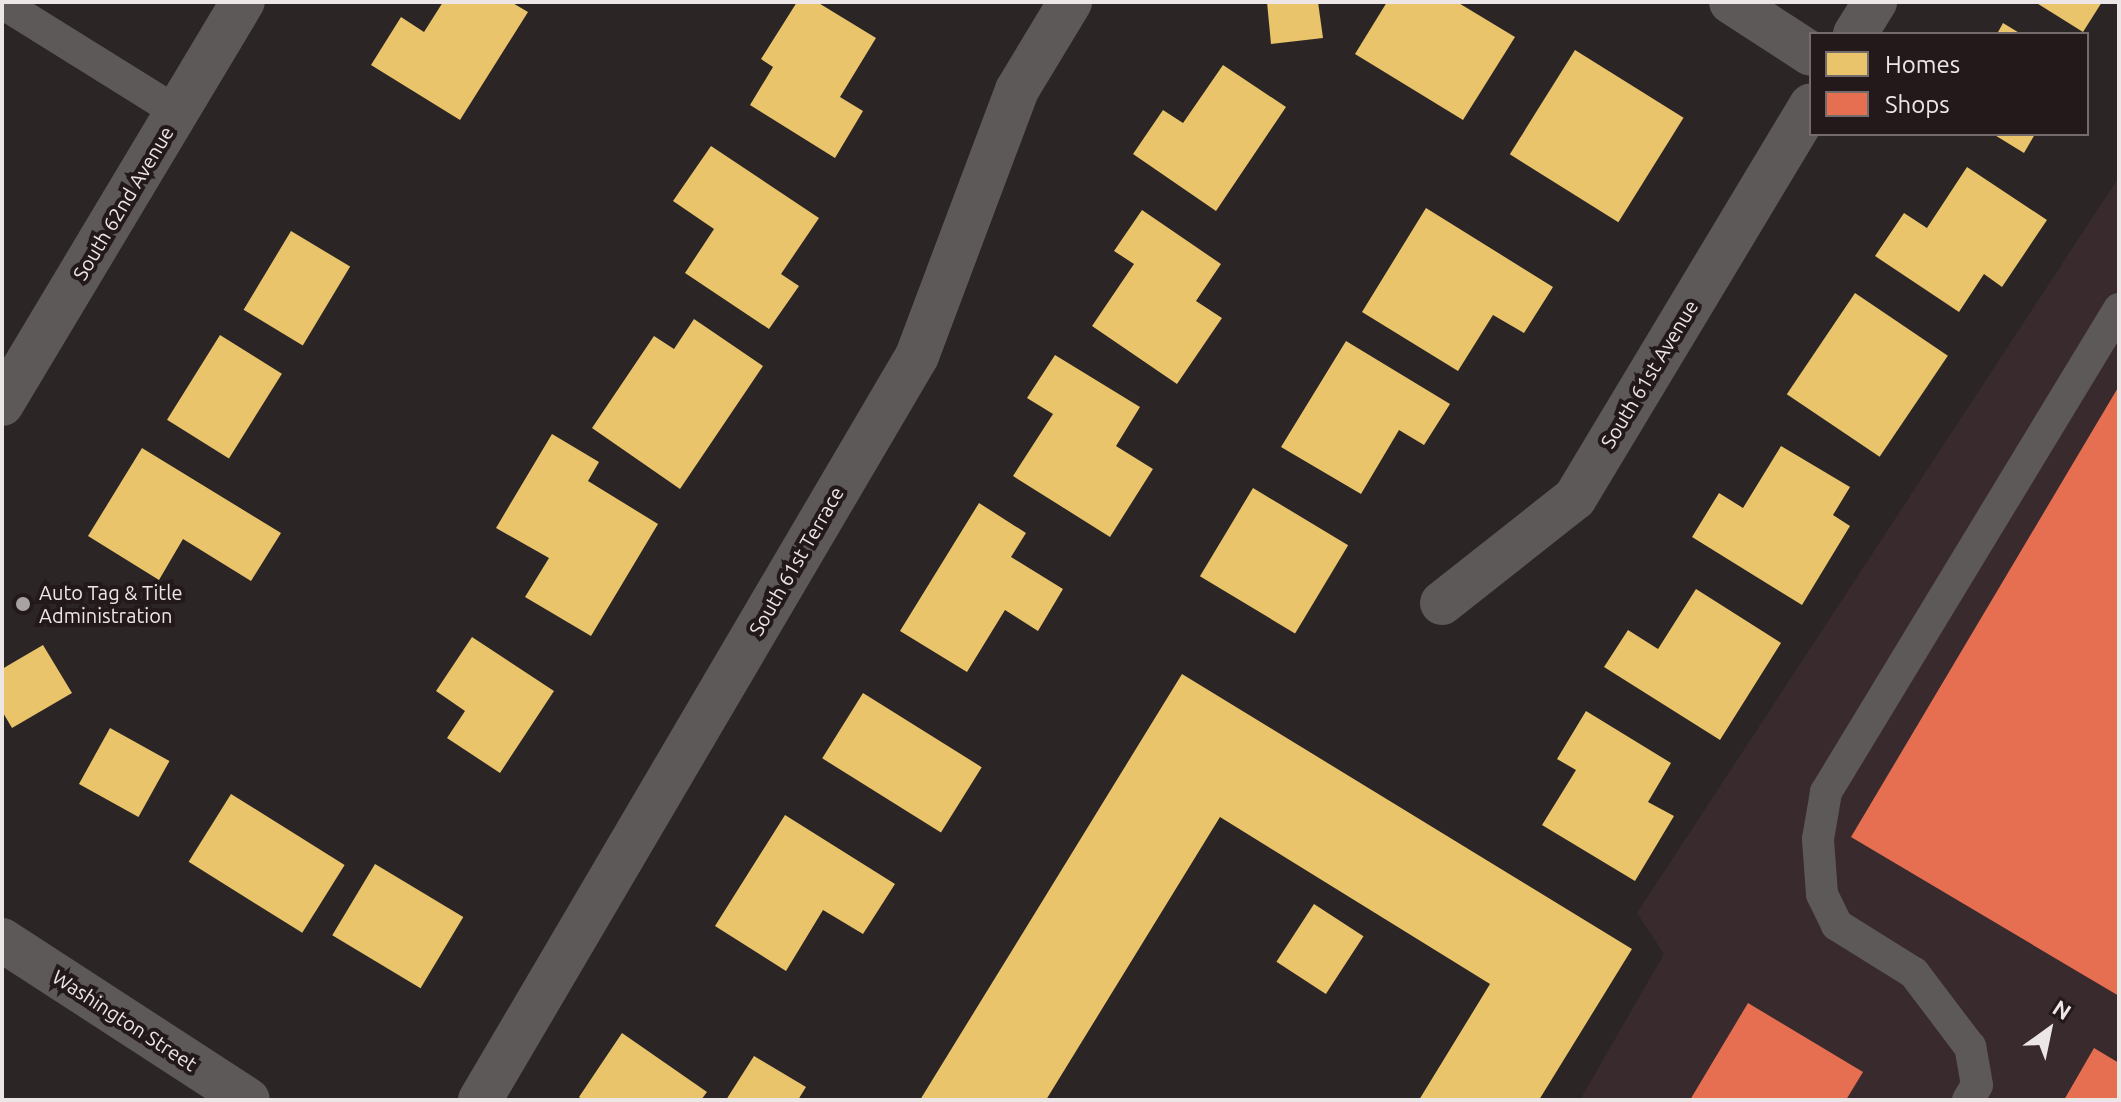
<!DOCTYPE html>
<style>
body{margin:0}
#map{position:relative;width:2121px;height:1102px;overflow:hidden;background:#2b2526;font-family:Ubuntu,sans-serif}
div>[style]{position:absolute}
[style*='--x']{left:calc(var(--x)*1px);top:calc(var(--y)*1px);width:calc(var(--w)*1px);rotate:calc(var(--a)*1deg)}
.built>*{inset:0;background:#392a2d}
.homes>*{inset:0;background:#e9c46a;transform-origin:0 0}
.shops>*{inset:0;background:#e76f51}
.service>*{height:32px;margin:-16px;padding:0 16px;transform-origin:16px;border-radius:16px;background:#5d5959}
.minor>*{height:44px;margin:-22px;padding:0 22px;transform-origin:22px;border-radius:22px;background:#5d5959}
.tertiary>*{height:44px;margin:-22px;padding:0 22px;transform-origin:22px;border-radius:22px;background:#5d5959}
.dots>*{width:22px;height:22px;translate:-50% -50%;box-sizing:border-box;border:4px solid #23191b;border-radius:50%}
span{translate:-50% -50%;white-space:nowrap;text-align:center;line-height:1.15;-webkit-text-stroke:8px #23191b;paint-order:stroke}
.street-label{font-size:20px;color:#ede6e7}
.poi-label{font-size:20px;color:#ede6e7}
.left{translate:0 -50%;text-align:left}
.frame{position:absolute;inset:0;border:4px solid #ede6e7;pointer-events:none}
.legend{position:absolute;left:1809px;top:32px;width:280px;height:104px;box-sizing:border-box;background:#23191b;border:2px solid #746b6d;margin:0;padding:10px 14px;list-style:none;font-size:24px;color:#ede6e7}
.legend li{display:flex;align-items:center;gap:16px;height:40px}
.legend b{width:40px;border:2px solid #746b6d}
.north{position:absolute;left:2009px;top:990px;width:80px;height:80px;-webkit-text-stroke:6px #23191b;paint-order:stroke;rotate:33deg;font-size:22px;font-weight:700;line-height:32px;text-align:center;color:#ede6e7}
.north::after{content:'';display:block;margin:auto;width:28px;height:36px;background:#ede6e7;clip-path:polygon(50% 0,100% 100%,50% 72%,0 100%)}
</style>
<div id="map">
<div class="built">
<div style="clip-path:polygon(2119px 177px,2119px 1100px,1580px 1100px,1664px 954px,1637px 913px)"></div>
</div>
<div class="homes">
<div style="clip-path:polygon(443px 2px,511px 2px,528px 12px,460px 120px,371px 65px,401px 17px,424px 32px)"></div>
<div style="clip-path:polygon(797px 2px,817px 2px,876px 38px,840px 97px,863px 111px,835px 158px,750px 105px,773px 67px,761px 59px)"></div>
<div style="clip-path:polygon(1267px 2px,1318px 2px,1323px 38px,1271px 44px)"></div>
<div style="clip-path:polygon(1387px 2px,1457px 2px,1515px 37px,1463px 120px,1355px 54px)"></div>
<div style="clip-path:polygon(2035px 2px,2102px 2px,2083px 32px)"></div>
<div style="clip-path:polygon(2003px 23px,2021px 34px,1997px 34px)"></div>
<div style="left:1575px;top:50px;width:128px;height:123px;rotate:32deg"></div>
<div style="clip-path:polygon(1223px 65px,1286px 107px,1216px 211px,1133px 154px,1163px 110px,1183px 123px)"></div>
<div style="clip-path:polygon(1993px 134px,2035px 134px,2024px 153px)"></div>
<div style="clip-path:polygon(711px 146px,819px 218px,781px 274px,799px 286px,769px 329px,685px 273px,714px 229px,673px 201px)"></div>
<div style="clip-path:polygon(1967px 167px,2047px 220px,2002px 287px,1984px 274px,1959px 312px,1875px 256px,1904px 213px,1927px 228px)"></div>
<div style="clip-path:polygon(1426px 208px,1553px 287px,1524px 333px,1493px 315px,1458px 371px,1362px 312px)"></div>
<div style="clip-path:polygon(1142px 210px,1221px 264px,1196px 301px,1222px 318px,1177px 384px,1092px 326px,1134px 264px,1114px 251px)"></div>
<div style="left:291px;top:231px;width:69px;height:92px;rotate:31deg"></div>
<div style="left:1855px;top:293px;width:112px;height:122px;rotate:34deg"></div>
<div style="clip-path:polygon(694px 319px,763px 366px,680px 489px,592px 428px,654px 336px,674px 349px)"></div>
<div style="left:220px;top:335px;width:73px;height:100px;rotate:32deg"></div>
<div style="clip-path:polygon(1346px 341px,1450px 404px,1424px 445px,1399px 430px,1361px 494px,1281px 447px)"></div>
<div style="clip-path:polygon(1055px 355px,1140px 407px,1116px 446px,1153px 469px,1110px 537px,1013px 476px,1053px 414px,1027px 398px)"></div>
<div style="clip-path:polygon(552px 434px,599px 462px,588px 481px,658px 524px,591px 636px,525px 597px,549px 558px,496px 528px)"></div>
<div style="clip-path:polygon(1781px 446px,1850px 487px,1833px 515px,1850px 526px,1802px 605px,1692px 537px,1719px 493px,1743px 508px)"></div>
<div style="clip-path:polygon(142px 448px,281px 533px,251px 581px,183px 539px,159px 580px,88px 536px)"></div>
<div style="left:1253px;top:488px;width:111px;height:103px;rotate:31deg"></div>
<div style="clip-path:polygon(979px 503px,1026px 533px,1011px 557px,1063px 589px,1038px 631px,1005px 610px,967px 672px,900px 631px)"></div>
<div style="clip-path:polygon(1696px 589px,1781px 643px,1720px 740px,1604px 667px,1628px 630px,1658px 649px)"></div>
<div style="clip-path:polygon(472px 637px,554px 691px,500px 773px,447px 738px,465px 711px,436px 691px)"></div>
<div style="clip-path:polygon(43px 645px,72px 693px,12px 728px,2px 711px,2px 669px)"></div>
<div style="clip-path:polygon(1182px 674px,1632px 949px,1539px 1100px,1419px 1100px,1490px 984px,1220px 817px,1046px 1100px,920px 1100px)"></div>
<div style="left:863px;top:693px;width:140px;height:77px;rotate:32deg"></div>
<div style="clip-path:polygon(1586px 711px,1671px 763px,1648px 802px,1674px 816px,1635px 881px,1542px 825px,1576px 770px,1557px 759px)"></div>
<div style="left:110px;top:728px;width:68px;height:64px;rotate:29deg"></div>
<div style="left:231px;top:794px;width:134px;height:80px;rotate:32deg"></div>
<div style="clip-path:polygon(785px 815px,895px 884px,863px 934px,823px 910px,786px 971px,715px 926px)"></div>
<div style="left:375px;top:864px;width:103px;height:83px;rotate:31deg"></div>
<div style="left:1314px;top:904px;width:59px;height:69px;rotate:33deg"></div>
<div style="clip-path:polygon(622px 1033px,707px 1092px,701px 1100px,583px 1100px,579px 1097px)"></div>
<div style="clip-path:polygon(754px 1056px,806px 1087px,798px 1100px,726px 1100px)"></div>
</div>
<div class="shops">
<div style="clip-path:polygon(2119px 386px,2119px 996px,1851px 837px)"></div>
<div style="clip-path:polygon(1748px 1003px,1863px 1072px,1846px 1100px,1690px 1100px)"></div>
<div style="clip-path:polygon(2094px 1048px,2119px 1063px,2119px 1100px,2064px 1100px)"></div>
</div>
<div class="service">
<div style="--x:2;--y:3;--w:206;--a:31.9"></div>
<div style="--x:1968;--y:1100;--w:17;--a:-59"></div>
<div style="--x:1977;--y:1085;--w:39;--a:-100"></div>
<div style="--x:1970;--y:1047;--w:93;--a:-127.1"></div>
<div style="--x:1914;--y:973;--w:91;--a:-148.1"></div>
<div style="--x:1837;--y:925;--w:34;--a:-116"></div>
<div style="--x:1822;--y:894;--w:55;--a:-94.2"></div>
<div style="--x:1818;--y:839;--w:48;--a:-80.3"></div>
<div style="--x:1826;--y:792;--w:565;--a:-58.76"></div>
</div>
<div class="minor">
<div style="--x:1731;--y:2;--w:95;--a:33"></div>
<div style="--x:1855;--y:34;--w:38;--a:-58"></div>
<div style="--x:1442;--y:603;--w:169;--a:-38.3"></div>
<div style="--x:1575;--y:498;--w:458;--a:-59"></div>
<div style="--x:480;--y:1100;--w:863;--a:-59.57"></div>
<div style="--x:917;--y:356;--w:284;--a:-69.4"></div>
<div style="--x:1017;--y:90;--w:103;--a:-58.9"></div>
</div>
<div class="tertiary">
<div style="--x:2;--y:404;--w:469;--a:-59.1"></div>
<div style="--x:2;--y:940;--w:293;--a:33"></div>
</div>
<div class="dots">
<div style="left:23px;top:604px;background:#a9a2a3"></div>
</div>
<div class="street-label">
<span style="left:123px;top:203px;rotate:-59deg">South 62nd Avenue</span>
<span style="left:1649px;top:374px;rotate:-59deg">South 61st Avenue</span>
<span style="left:796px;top:561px;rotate:-60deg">South 61st Terrace</span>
<span style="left:125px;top:1020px;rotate:33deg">Washington Street</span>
</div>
<div class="poi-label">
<span class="left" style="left:39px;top:604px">Auto Tag &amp; Title<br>Administration</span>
</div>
<div class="frame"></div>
<ul class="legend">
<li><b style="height:22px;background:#e9c46a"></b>Homes</li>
<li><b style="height:22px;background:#e76f51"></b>Shops</li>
</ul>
<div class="north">N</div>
</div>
